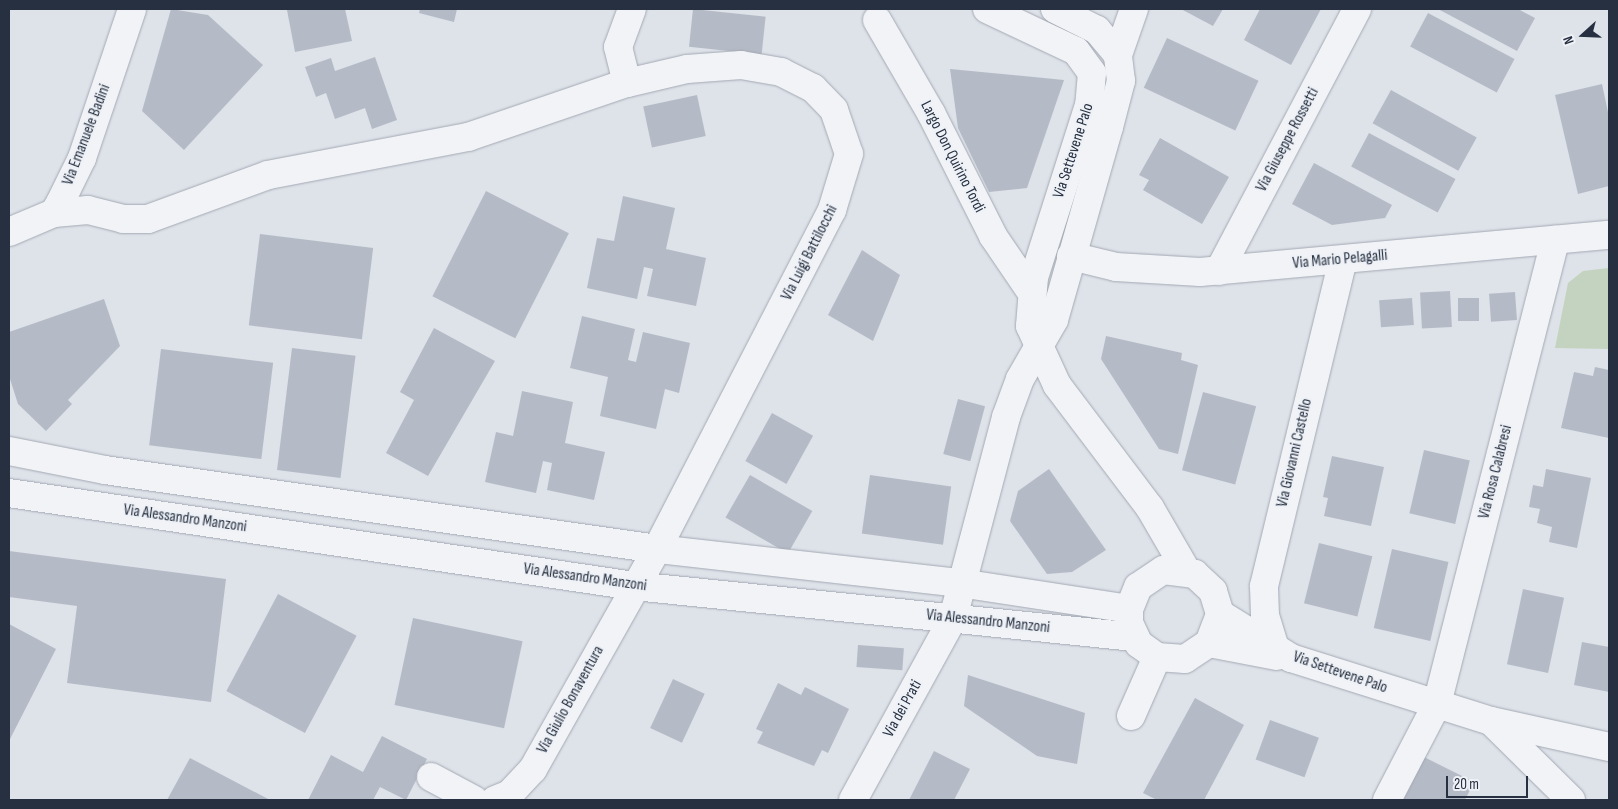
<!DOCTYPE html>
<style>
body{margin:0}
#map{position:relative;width:1618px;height:809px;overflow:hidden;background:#dee2e9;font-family:"Sofia Sans Condensed",sans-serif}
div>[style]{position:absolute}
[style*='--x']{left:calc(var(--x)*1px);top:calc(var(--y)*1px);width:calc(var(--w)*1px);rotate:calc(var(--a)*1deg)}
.green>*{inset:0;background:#c4d3bf}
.building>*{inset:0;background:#b5bbc6;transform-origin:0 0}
.roads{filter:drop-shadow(0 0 1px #a3a9b3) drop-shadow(0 0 1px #a3a9b3)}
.minor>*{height:28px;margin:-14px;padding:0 14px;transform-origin:14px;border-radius:14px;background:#f1f3f7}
span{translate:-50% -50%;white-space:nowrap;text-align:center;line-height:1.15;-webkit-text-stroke:4px #eef1f6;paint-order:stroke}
.street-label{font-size:16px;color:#263041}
.frame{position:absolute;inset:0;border:10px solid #263041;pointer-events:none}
.north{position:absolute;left:1558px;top:10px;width:50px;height:50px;-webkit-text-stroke:4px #eef1f6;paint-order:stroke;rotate:250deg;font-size:14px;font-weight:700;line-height:20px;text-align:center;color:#263041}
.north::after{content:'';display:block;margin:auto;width:18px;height:22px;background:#263041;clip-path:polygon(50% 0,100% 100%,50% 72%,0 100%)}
.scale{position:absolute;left:1446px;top:776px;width:82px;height:22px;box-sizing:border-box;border:2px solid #263041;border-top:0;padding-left:6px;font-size:15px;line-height:18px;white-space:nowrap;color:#263041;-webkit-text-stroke:4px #eef1f6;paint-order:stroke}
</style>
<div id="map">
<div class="green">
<div style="clip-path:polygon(1609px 268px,1609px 349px,1555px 348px,1568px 283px,1583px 271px)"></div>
</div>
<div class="building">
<div style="clip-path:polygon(171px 9px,208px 15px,263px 65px,184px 150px,142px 111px)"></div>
<div style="clip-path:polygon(345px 9px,352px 41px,295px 52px,287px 10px)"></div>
<div style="clip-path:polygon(420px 9px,457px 9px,454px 22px,419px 13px)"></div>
<div style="left:693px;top:9px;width:73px;height:38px;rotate:6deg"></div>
<div style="clip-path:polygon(1181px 9px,1223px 9px,1213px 26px)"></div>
<div style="clip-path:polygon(1260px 9px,1321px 9px,1291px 65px,1244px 40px)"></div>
<div style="clip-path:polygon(1438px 9px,1518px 9px,1535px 18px,1517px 51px)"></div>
<div style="left:1428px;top:13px;width:98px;height:38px;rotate:28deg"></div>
<div style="left:1167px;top:38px;width:101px;height:55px;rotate:25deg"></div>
<div style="clip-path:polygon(375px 57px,397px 120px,372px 129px,365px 108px,335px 119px,326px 93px,316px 97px,305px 67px,331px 58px,335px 71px)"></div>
<div style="clip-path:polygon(950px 69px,1064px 80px,1027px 188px,989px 192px,958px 128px)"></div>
<div style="clip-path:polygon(1602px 84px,1609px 117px,1609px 186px,1578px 194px,1555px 95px)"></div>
<div style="left:1391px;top:90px;width:98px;height:38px;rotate:29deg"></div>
<div style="left:697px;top:95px;width:42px;height:55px;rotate:78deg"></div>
<div style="left:1369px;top:133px;width:98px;height:38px;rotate:28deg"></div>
<div style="clip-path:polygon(1160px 138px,1229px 177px,1202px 224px,1143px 190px,1149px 180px,1139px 175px)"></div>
<div style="clip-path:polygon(1314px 163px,1392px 205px,1385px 218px,1332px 225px,1292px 204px)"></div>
<div style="left:486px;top:191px;width:93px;height:118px;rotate:27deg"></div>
<div style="clip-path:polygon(623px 196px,675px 208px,666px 249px,706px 258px,696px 306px,647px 296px,653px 269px,644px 267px,637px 299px,587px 288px,597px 238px,614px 241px)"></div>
<div style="left:260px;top:234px;width:114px;height:92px;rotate:7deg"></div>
<div style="clip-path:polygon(862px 250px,900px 275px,873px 341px,828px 315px)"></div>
<div style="left:1450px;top:291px;width:36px;height:30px;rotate:87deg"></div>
<div style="left:1515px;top:292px;width:28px;height:26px;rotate:86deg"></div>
<div style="left:1412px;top:298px;width:27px;height:33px;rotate:86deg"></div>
<div style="left:1458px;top:298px;width:21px;height:23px"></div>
<div style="clip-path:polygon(104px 299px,120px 346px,68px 400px,72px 404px,46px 431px,18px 404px,9px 376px,9px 332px)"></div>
<div style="clip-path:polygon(582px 316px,635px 329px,628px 360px,636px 362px,643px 332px,690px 343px,679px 393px,665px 389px,656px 429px,600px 416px,608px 377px,570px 368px)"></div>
<div style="clip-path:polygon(434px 328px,495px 361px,428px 476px,386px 453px,414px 400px,400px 392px)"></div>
<div style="clip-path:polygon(1106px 336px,1182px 353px,1181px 360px,1198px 365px,1178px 454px,1159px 449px,1101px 359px)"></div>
<div style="left:292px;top:348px;width:64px;height:123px;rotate:7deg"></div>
<div style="left:161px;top:349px;width:113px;height:97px;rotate:7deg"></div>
<div style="clip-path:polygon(1595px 367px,1609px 370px,1609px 438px,1561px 428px,1574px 372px,1593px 376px)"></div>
<div style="clip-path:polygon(522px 391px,573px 402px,565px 443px,605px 452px,594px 500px,547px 490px,552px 463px,543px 461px,536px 493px,485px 482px,496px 432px,513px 436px)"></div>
<div style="left:1203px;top:392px;width:55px;height:81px;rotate:15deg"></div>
<div style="left:958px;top:399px;width:28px;height:57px;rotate:15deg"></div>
<div style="left:772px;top:413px;width:47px;height:55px;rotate:29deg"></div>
<div style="left:1424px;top:450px;width:47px;height:65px;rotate:13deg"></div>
<div style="clip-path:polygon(1332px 456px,1384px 467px,1371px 526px,1324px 516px,1328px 498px,1323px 497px)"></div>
<div style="clip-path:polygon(1049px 469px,1106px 550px,1072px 572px,1047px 574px,1010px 521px,1018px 491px)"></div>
<div style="clip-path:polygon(1546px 469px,1591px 478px,1577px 548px,1549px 542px,1552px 527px,1537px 523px,1540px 509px,1529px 507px,1533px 485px,1543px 487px)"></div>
<div style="left:750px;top:475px;width:72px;height:49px;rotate:30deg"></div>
<div style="left:870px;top:475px;width:82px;height:59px;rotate:8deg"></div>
<div style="left:1319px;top:543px;width:55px;height:62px;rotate:14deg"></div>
<div style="left:1392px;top:549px;width:58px;height:81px;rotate:13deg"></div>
<div style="clip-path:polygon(9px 551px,226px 579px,211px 702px,67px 683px,77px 606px,9px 597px)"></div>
<div style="left:1523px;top:589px;width:42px;height:77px;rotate:12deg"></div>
<div style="left:278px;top:594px;width:89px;height:110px;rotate:28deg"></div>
<div style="left:413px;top:618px;width:112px;height:89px;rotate:12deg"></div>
<div style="clip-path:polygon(9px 624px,56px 649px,9px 741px)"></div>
<div style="clip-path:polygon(1582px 642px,1609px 647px,1609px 692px,1574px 685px)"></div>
<div style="left:858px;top:645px;width:46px;height:22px;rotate:4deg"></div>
<div style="clip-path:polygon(968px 675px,1085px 713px,1077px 764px,1037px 756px,964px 706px)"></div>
<div style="left:673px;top:679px;width:35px;height:54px;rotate:25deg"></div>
<div style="clip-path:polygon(778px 683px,801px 695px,805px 687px,849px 709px,828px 753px,822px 750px,814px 766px,757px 743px,763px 732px,756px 729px)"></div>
<div style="clip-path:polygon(1195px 698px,1244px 725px,1204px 800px,1157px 800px,1143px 793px)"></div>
<div style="left:1270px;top:720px;width:52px;height:42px;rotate:20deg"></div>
<div style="clip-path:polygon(382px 736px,427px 759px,406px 800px,380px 787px,373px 800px,308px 800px,331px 755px,363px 772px)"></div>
<div style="clip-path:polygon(934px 751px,970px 769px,954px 800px,909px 800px)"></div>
<div style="clip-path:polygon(1424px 757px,1474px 782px,1465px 800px,1403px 800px)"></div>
<div style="clip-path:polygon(190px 758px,270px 800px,167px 800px)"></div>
</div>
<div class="roads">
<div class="minor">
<div style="--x:987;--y:9;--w:98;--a:25.3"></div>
<div style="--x:1076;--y:51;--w:27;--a:54"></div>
<div style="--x:1092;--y:73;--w:32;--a:95"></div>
<div style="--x:1089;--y:105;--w:181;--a:107.7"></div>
<div style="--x:1034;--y:277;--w:49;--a:94.7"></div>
<div style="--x:1030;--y:326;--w:65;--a:65.4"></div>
<div style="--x:1057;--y:385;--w:154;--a:52.9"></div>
<div style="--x:1150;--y:508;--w:72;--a:59.9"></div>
<div style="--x:877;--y:20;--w:108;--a:59.9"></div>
<div style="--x:931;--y:113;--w:138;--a:63.2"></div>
<div style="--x:993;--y:236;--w:68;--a:55.8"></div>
<div style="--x:1118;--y:55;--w:49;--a:-70.8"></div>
<div style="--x:627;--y:83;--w:37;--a:-104"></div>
<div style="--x:618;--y:47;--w:40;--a:-69.8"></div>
<div style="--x:54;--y:213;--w:34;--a:-5"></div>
<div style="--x:88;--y:210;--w:36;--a:14"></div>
<div style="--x:123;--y:219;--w:25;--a:0"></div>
<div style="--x:148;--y:219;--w:128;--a:-20.1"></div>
<div style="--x:268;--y:175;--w:204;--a:-10.8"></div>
<div style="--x:468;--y:137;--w:168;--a:-18.8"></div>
<div style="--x:627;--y:83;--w:62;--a:-13.1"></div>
<div style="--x:687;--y:69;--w:54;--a:-4.2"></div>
<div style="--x:741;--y:65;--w:41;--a:9.9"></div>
<div style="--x:781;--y:72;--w:36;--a:27"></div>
<div style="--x:813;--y:88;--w:30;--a:46"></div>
<div style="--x:834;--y:110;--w:46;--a:71.2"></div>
<div style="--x:849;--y:154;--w:59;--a:106.9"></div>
<div style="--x:832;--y:210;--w:382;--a:117.3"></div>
<div style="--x:657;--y:549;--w:253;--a:119.4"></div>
<div style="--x:533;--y:769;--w:34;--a:133"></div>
<div style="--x:510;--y:794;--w:16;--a:158"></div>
<div style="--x:9;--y:232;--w:49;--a:-22.9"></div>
<div style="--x:54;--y:213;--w:12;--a:-59"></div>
<div style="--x:60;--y:203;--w:50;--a:-63.9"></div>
<div style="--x:82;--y:158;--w:157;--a:-71.4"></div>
<div style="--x:1071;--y:256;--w:46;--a:13.7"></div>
<div style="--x:1116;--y:267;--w:84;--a:3.4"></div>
<div style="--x:1200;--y:272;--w:411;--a:-5.2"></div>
<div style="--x:1219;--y:271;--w:296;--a:-62.2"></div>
<div style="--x:9;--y:451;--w:98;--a:11.2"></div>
<div style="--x:105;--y:470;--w:558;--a:8.14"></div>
<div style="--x:657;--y:549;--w:305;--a:6.4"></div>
<div style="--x:960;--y:583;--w:171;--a:8.7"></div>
<div style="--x:9;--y:493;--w:632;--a:8.46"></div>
<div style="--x:634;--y:586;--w:503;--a:5.82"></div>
<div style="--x:1220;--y:614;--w:84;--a:31.8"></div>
<div style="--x:1291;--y:658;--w:210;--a:17.5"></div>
<div style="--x:1491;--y:721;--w:121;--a:12.4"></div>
<div style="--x:1209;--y:643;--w:31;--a:-69"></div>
<div style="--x:1220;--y:614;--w:24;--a:-107"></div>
<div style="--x:1213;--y:591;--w:25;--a:-137"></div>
<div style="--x:1195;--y:574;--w:32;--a:-173"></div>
<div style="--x:1163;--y:570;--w:30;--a:146"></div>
<div style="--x:1138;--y:587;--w:24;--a:112"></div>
<div style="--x:1129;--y:609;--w:14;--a:90"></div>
<div style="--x:1129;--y:623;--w:23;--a:65"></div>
<div style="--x:1139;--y:644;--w:22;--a:36"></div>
<div style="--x:1157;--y:657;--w:28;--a:4"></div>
<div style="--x:1185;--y:659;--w:29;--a:-34"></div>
<div style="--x:1209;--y:643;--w:69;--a:10.8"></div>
<div style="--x:1275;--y:648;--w:34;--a:-107"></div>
<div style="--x:1265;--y:616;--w:30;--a:-92"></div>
<div style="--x:1264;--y:586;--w:335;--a:-76.4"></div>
<div style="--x:1131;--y:716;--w:64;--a:-66.2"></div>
<div style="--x:1492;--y:722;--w:111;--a:44.6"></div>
<div style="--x:431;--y:777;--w:49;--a:28.1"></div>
<div style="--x:853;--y:800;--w:208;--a:-61.2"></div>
<div style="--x:953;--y:618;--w:208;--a:-75.2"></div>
<div style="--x:1006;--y:417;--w:40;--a:-69.8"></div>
<div style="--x:1020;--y:379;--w:68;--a:-60"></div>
<div style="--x:1054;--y:320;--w:201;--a:-74.1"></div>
<div style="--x:1109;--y:127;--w:48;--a:-75.4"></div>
<div style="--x:1121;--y:81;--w:26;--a:-97"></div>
<div style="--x:1118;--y:55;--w:33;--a:-130"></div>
<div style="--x:1097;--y:30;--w:47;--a:-153.4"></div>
<div style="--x:1387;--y:800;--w:108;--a:-62.5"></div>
<div style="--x:1437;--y:704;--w:479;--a:-75.7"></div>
</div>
</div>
<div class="street-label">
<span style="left:87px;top:135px;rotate:-69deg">Via Emanuele Badini</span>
<span style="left:1288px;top:140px;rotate:-62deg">Via Giuseppe Rossetti</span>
<span style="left:1074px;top:151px;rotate:-72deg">Via Settevene Palo</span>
<span style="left:952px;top:157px;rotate:63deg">Largo Don Quirino Tordi</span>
<span style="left:810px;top:253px;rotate:-63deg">Via Luigi Battilocchi</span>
<span style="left:1340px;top:260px;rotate:-5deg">Via Mario Pelagalli</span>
<span style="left:1295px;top:453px;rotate:-77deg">Via Giovanni Castello</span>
<span style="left:1496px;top:472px;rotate:-76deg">Via Rosa Calabresi</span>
<span style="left:185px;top:519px;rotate:8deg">Via Alessandro Manzoni</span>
<span style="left:585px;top:578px;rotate:8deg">Via Alessandro Manzoni</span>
<span style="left:988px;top:622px;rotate:6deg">Via Alessandro Manzoni</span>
<span style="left:1340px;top:673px;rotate:19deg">Via Settevene Palo</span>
<span style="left:571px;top:700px;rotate:-61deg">Via Giulio Bonaventura</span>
<span style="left:903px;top:709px;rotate:-61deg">Via dei Prati</span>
</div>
<div class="frame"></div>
<div class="north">N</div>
<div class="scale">20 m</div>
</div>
